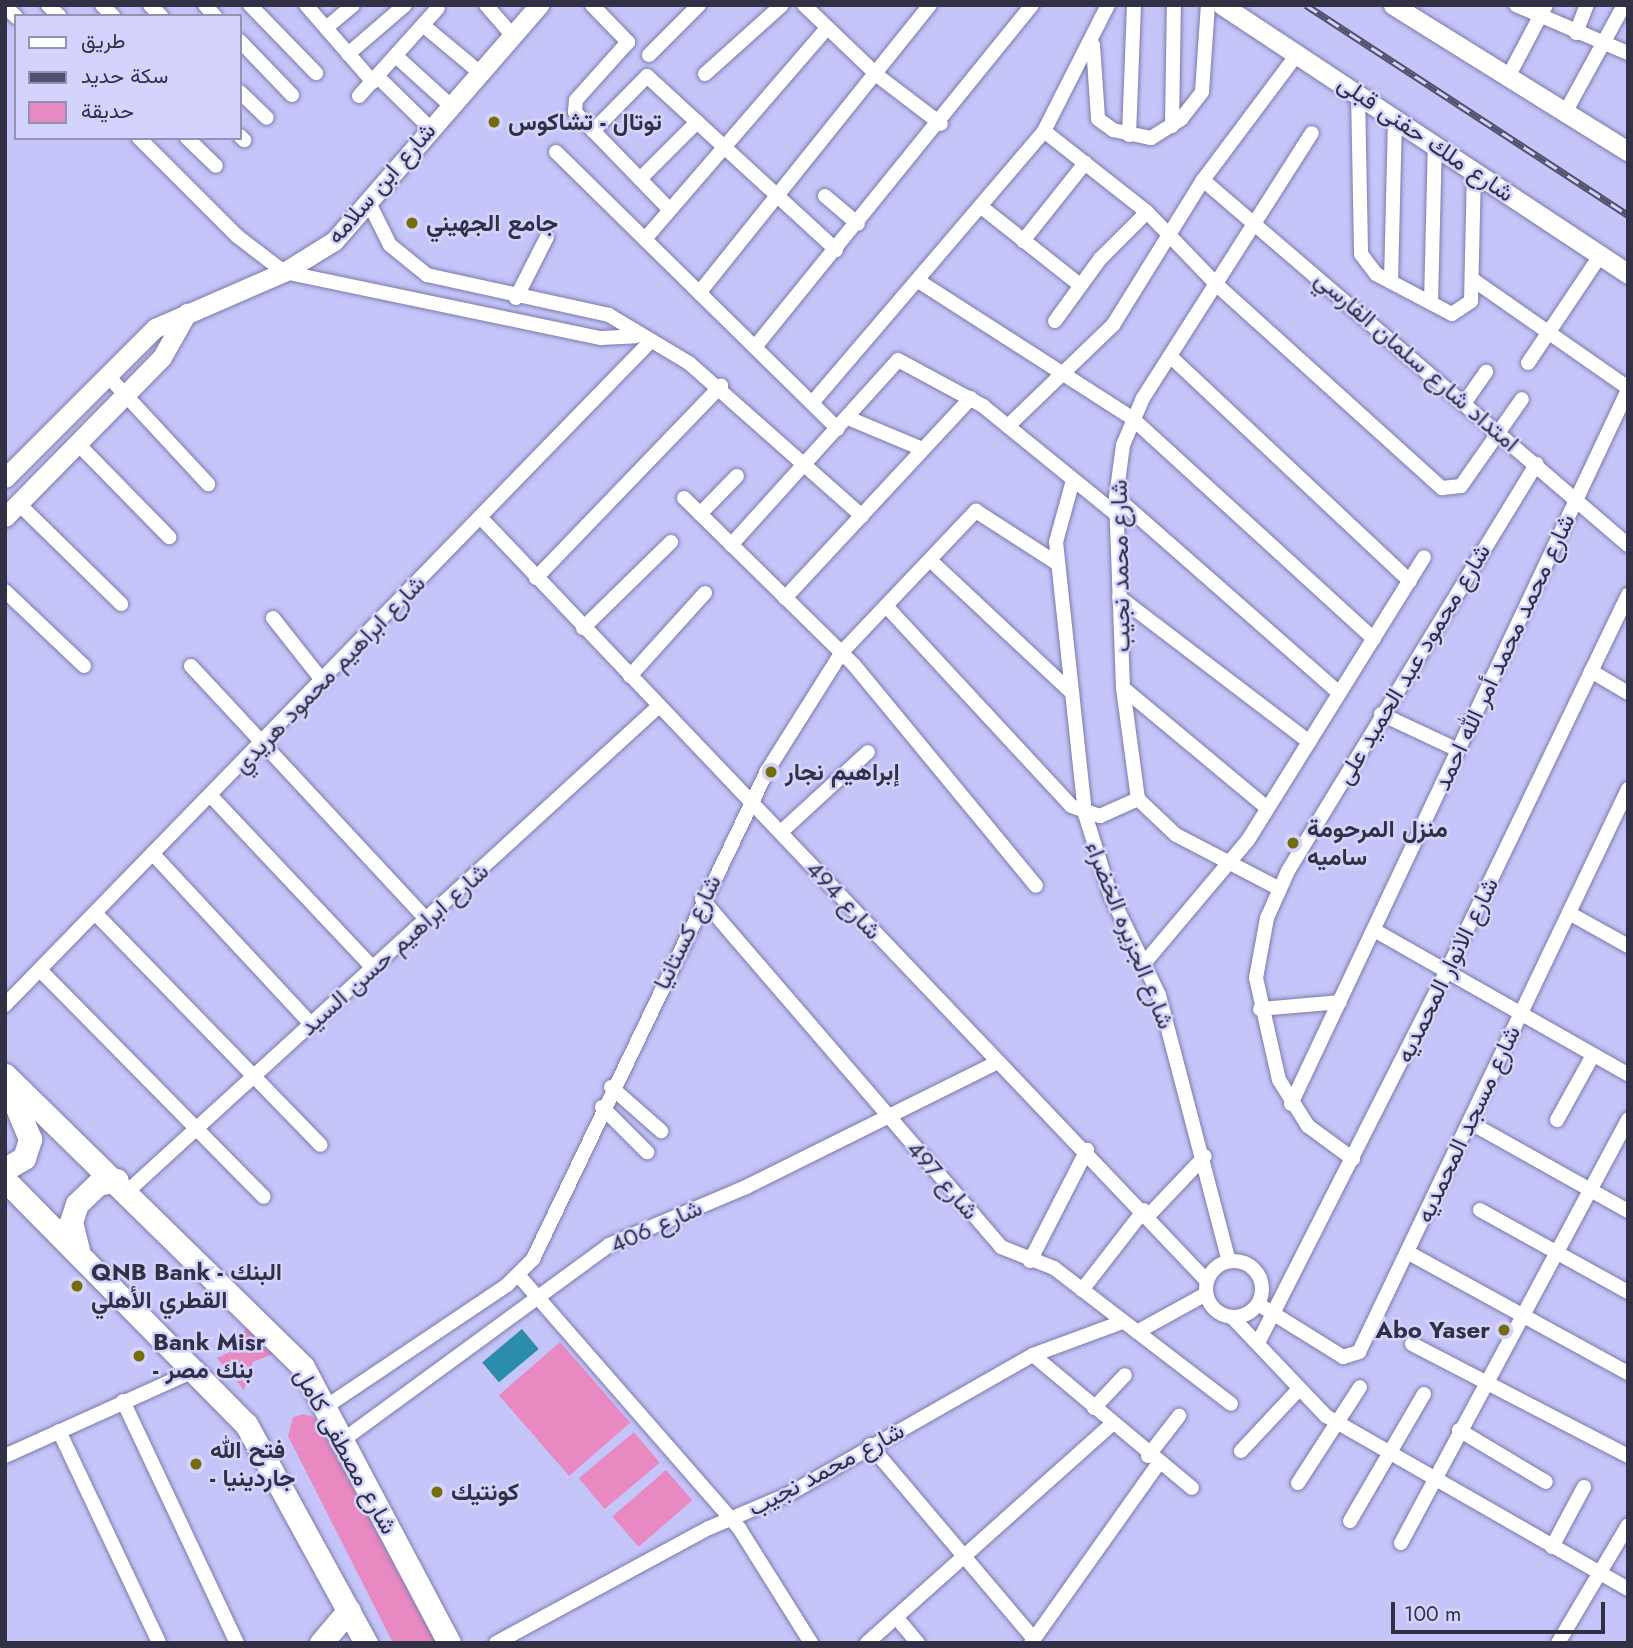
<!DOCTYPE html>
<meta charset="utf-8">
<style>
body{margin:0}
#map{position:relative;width:1633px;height:1648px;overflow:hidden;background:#c5c5f9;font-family:Jost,Vazirmatn,sans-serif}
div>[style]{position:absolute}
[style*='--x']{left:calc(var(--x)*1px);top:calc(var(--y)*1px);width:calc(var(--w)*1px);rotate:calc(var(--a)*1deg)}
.green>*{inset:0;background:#e889c1;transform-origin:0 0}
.water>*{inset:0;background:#2b8cab;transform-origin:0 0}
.roads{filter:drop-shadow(0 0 2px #7b7baa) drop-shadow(0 0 2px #7b7baa)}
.street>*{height:14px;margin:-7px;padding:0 7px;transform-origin:7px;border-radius:7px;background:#fff}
.street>.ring{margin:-7px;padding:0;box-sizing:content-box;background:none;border:14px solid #fff;border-radius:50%}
.secondary>*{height:19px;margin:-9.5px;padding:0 9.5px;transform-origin:9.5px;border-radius:9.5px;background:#fff}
.primary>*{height:23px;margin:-11.5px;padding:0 11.5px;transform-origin:11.5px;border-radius:11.5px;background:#fff}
.rail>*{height:7px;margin-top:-3.5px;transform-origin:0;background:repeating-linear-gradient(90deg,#d3d3fd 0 13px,#52516d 0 26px);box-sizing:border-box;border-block:2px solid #52516d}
.dots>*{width:19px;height:19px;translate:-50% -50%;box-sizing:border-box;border:4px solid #d3d3fd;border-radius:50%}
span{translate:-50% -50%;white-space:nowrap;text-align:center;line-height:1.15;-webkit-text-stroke:5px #d3d3fd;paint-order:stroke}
.poi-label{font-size:24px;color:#313045;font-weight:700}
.left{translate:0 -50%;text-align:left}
.right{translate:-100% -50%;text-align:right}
.street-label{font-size:24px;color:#313045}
.frame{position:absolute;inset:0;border:7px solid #313045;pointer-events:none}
.legend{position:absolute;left:14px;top:14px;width:228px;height:126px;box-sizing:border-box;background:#d3d3fd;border:2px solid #9292b3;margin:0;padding:9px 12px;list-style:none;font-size:21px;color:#313045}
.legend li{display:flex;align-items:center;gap:14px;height:35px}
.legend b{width:35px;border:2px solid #9292b3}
.scale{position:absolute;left:1391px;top:1602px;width:214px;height:32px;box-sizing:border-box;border:4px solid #313045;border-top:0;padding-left:9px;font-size:21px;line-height:24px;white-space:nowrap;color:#313045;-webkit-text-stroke:5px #d3d3fd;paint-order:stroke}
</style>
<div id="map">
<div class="green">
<div style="clip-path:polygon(247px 1322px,276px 1353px,253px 1362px,244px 1390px,217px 1358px,240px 1347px)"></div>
<div style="left:560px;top:1342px;width:107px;height:81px;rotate:49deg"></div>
<div style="clip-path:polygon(304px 1414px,315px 1418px,436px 1643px,393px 1643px,288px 1436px,293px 1417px)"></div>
<div style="left:634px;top:1432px;width:40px;height:72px;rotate:50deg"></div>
<div style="left:666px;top:1470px;width:40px;height:71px;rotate:49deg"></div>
</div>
<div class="water">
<div style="left:522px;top:1329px;width:26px;height:52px;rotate:50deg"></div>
</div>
<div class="roads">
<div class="street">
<div style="--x:48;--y:5;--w:16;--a:45"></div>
<div style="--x:102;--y:5;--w:16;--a:45"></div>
<div style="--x:150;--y:5;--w:16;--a:45"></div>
<div style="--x:205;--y:5;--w:15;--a:48"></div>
<div style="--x:250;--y:5;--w:95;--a:45.9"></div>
<div style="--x:306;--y:5;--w:102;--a:49"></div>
<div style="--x:486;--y:5;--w:40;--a:49"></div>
<div style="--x:592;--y:5;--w:52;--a:45.8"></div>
<div style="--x:628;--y:42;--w:78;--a:131.9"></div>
<div style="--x:576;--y:100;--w:12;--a:95"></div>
<div style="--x:575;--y:112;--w:136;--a:45.9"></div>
<div style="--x:804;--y:5;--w:103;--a:43.8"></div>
<div style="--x:878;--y:76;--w:79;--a:37.3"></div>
<div style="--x:1516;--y:5;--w:122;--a:23.2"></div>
<div style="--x:5;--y:6;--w:16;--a:45"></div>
<div style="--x:424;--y:26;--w:72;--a:39.9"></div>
<div style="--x:326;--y:28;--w:35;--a:-40"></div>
<div style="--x:1576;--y:33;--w:30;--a:-69"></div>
<div style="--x:240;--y:41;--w:75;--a:46.1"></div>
<div style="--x:1093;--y:45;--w:74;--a:86.1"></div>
<div style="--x:1098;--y:119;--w:19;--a:36"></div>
<div style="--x:1113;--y:130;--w:39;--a:12"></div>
<div style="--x:1151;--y:138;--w:36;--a:-32"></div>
<div style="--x:1181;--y:119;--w:34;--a:-52"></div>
<div style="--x:1202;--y:92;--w:87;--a:-86.1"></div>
<div style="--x:348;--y:54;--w:75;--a:-40.7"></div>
<div style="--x:649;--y:55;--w:71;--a:-45"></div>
<div style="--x:397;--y:57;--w:72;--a:42.2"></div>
<div style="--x:705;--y:74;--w:103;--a:-41.9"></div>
<div style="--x:378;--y:77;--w:71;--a:44.4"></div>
<div style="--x:1507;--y:79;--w:84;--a:-62.2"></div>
<div style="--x:240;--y:92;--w:37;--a:44"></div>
<div style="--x:1358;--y:93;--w:161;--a:88.9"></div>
<div style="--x:1361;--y:254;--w:25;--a:53"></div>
<div style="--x:1376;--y:274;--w:86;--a:27.8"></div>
<div style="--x:1452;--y:314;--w:23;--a:-34"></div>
<div style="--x:1471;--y:301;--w:132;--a:-88.7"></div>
<div style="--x:359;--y:96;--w:118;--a:-48.1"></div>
<div style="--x:1566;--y:111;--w:121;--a:-61.3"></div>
<div style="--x:1172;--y:126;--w:121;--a:-89.1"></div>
<div style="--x:593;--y:131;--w:77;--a:-45.5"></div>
<div style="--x:647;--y:76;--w:257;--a:42.6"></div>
<div style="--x:1044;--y:131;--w:131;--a:38.2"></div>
<div style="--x:1147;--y:212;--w:101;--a:46.2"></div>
<div style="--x:1217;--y:285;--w:303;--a:42.1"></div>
<div style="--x:1442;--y:488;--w:19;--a:-6"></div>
<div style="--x:1461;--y:486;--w:106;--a:-55"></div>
<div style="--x:1129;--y:135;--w:130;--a:-87.8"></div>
<div style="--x:240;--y:136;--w:6;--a:45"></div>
<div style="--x:139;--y:138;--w:139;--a:45"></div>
<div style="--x:237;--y:236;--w:59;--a:37.5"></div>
<div style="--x:284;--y:272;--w:324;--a:11.8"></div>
<div style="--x:601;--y:338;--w:35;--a:-3"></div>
<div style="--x:187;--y:138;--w:40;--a:44"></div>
<div style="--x:556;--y:152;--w:395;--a:44.5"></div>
<div style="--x:640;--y:179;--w:81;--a:-45"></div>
<div style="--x:1203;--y:180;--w:560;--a:40.66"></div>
<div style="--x:825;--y:196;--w:43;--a:40.3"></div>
<div style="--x:369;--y:203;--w:47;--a:63.4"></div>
<div style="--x:390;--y:245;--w:48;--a:39"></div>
<div style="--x:427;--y:275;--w:186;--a:12.4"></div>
<div style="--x:609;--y:315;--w:93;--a:31"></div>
<div style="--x:689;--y:363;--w:231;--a:41.5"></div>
<div style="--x:984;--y:209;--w:122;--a:38.4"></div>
<div style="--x:645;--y:239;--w:279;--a:-49.2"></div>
<div style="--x:1023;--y:241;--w:100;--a:-51.5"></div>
<div style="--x:1472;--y:279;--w:190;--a:34.9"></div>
<div style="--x:920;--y:282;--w:253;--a:32.7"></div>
<div style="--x:1133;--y:419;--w:326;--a:42.4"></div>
<div style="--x:1391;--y:282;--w:165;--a:-88.6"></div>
<div style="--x:699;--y:293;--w:369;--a:-51.3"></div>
<div style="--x:516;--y:298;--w:68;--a:-63.1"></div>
<div style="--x:1431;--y:303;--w:160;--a:-88.6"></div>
<div style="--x:1055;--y:321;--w:77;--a:-54"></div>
<div style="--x:1100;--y:259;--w:66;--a:-45"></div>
<div style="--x:755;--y:347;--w:440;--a:-51"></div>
<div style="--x:1170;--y:356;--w:329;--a:43.2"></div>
<div style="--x:1528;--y:363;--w:129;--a:-56.1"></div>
<div style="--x:107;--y:375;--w:149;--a:47.2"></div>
<div style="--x:1465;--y:402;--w:37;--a:-55"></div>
<div style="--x:812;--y:403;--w:358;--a:-49.5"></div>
<div style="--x:1044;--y:131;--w:141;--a:-63.1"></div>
<div style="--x:848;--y:418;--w:80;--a:22.7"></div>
<div style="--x:1008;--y:426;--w:146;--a:-43.9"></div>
<div style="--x:1113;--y:325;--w:171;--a:-58.2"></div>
<div style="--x:1203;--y:180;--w:159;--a:-53.2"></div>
<div style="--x:77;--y:443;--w:132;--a:45.6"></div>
<div style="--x:1073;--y:480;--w:64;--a:105.3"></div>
<div style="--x:1056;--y:542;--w:274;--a:83.9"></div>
<div style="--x:1085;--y:814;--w:84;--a:72.6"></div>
<div style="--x:1110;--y:894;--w:112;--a:64.1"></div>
<div style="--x:1159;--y:995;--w:275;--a:75.3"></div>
<div style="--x:1116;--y:497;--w:297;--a:41.3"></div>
<div style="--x:684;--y:498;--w:238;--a:44.5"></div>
<div style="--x:854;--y:665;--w:286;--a:50.5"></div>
<div style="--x:19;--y:504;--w:143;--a:44.4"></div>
<div style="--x:700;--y:514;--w:53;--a:-45.8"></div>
<div style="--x:482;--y:519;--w:1052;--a:46.43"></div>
<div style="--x:731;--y:545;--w:249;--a:-47.9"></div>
<div style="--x:898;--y:360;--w:97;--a:28.4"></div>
<div style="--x:983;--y:406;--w:171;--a:39.1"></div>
<div style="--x:930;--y:560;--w:195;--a:43.1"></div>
<div style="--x:536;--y:578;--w:267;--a:-46.1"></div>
<div style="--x:5;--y:591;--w:109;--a:43.5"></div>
<div style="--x:1119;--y:597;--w:239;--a:37.3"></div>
<div style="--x:785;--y:598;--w:273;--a:-47.1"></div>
<div style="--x:887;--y:607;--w:271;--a:47.2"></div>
<div style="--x:1071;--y:806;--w:31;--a:19"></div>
<div style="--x:1100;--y:816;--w:42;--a:-24.1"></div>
<div style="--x:273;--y:618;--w:79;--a:51.7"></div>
<div style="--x:583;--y:628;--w:123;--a:-44.3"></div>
<div style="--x:191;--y:666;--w:345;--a:47.1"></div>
<div style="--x:1591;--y:671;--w:43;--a:30.7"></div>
<div style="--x:630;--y:676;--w:112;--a:-47.9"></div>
<div style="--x:1123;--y:688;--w:187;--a:39.8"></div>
<div style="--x:1381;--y:714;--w:85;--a:25.1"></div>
<div style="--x:210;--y:795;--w:238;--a:46.7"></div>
<div style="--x:781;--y:832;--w:118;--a:-42.6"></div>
<div style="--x:153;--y:854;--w:232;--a:47.1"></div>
<div style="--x:1278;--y:888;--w:115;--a:-152.5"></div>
<div style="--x:1176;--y:835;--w:52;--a:-136.5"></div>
<div style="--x:1138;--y:799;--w:112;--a:-97.7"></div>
<div style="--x:1123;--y:688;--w:191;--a:-92.1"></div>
<div style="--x:1116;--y:497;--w:52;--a:-82.3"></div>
<div style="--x:1123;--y:445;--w:51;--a:-66.9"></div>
<div style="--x:1143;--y:398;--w:314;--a:-57.5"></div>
<div style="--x:702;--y:899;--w:459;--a:49.3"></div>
<div style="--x:1001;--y:1247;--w:57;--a:21.6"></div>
<div style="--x:1054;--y:1268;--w:223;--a:37.5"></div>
<div style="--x:1569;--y:913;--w:68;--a:29.2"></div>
<div style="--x:96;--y:914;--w:322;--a:45.8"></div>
<div style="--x:1374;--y:930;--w:292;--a:29.6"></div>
<div style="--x:1146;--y:961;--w:158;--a:-49.9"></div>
<div style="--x:1248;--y:840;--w:333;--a:-58.1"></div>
<div style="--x:41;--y:971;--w:317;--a:45.4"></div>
<div style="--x:5;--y:1005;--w:925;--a:-45.79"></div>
<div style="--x:1260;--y:1009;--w:80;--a:-5"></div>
<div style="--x:611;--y:1087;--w:67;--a:41.3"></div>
<div style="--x:1291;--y:1104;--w:790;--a:-64.73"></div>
<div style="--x:602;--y:1107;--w:64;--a:45"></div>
<div style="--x:1557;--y:1120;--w:74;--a:-61"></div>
<div style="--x:1469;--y:1122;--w:182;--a:29.2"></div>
<div style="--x:1353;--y:1159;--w:56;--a:-143.7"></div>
<div style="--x:1308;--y:1126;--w:54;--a:-122.2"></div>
<div style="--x:1279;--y:1080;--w:105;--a:-102.7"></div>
<div style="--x:1256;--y:978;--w:61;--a:-79.6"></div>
<div style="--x:1267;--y:918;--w:51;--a:-65.9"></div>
<div style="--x:1288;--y:871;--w:477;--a:-58.6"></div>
<div style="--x:128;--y:1191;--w:719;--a:-42.41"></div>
<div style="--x:1480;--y:1210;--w:169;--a:29"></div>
<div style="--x:1149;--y:1215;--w:81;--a:-46.5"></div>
<div style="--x:1407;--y:1252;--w:252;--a:28.7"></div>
<div style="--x:1030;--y:1261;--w:125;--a:-62.8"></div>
<div class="ring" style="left:1206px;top:1261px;width:42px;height:42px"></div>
<div style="--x:519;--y:1276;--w:335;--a:48.9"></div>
<div style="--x:739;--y:1528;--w:136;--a:57.9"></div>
<div style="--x:1082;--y:1290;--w:101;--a:-52.2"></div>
<div style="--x:1258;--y:1304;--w:100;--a:31.9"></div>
<div style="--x:1343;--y:1357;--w:17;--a:-17"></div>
<div style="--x:1359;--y:1352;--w:624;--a:-64.46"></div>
<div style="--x:1232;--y:1317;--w:137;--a:46.5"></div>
<div style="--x:1326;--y:1416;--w:348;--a:29.8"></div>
<div style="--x:1137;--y:1332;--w:79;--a:-28.8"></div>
<div style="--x:1259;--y:1341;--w:413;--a:-63.1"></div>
<div style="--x:1446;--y:973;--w:420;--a:-64.3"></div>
<div style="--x:1412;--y:1344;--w:243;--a:27.4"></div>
<div style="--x:1033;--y:1355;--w:207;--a:39.9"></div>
<div style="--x:123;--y:1401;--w:268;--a:64.8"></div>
<div style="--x:327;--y:1406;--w:217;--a:-33.9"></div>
<div style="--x:507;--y:1285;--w:37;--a:-45"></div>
<div style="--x:533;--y:1259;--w:541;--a:-64.38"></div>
<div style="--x:767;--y:771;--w:141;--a:-57.8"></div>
<div style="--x:842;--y:652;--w:195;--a:-46.5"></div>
<div style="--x:976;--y:511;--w:98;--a:32.9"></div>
<div style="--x:1094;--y:1408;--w:45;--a:-46.8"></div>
<div style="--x:1459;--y:1430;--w:101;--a:30.9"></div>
<div style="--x:59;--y:1431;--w:234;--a:64.7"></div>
<div style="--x:343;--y:1440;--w:330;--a:-36.2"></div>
<div style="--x:609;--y:1245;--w:149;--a:-22.9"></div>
<div style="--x:746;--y:1187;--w:281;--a:-26.4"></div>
<div style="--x:870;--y:1445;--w:254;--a:49.8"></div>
<div style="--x:1241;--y:1451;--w:83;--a:-46.9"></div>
<div style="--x:5;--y:1456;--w:212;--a:-24.3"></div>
<div style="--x:1148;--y:1456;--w:51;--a:-52.2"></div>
<div style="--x:1298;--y:1483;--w:114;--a:-57.1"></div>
<div style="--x:1350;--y:1521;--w:147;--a:-59.8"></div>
<div style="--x:1401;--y:1543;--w:481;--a:-61.8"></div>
<div style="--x:1552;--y:1547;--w:68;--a:-61.9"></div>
<div style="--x:896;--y:1617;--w:34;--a:50"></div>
<div style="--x:496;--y:1643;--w:242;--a:-28.4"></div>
<div style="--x:709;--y:1528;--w:87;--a:-23"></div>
<div style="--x:789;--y:1494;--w:281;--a:-29.7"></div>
<div style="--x:1033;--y:1355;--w:95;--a:-20.3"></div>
<div style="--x:867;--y:1643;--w:329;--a:-41.8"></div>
<div style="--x:1031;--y:1643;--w:219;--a:-54.6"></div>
<div style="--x:1558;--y:1643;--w:137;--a:-59.3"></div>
</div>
<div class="secondary">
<div style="--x:1222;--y:5;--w:487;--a:33.5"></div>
<div style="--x:1393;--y:5;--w:277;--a:31.9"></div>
<div style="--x:5;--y:478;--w:212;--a:-45"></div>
<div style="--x:155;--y:328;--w:141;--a:-23.5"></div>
<div style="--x:284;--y:272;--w:59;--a:-31.8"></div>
<div style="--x:334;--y:241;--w:313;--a:-49"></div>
<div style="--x:5;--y:517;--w:224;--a:-45.5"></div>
<div style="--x:162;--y:357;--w:51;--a:-60.4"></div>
</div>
<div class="primary">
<div style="--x:5;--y:1075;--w:417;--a:44.4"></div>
<div style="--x:303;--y:1367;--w:312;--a:62.1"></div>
<div style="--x:5;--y:1169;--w:22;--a:-30"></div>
<div style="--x:24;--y:1158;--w:20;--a:-72"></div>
<div style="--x:30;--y:1139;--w:63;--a:-112.5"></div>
<div style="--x:5;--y:1180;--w:343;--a:45.4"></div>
<div style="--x:246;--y:1424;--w:250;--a:61.3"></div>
<div style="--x:78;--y:1250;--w:29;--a:-104"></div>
<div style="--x:71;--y:1222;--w:19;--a:-72"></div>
<div style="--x:77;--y:1204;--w:29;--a:-44"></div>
<div style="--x:98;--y:1184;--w:19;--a:-12"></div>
<div style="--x:321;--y:1643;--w:43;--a:-49.7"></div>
</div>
</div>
<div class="rail">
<div style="--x:1306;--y:5;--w:384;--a:33.1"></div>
</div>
<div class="dots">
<div style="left:494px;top:122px;background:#756d09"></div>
<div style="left:412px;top:223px;background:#756d09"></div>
<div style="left:771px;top:772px;background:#756d09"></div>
<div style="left:1293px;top:843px;background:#756d09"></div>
<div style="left:77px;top:1286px;background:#756d09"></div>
<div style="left:1504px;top:1330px;background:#756d09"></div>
<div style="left:139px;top:1356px;background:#756d09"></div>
<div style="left:196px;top:1464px;background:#756d09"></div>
<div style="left:437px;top:1492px;background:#756d09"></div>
</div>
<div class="poi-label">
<span class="left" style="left:508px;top:122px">توتال - تشاكوس</span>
<span class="left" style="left:426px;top:223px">جامع الجهيني</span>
<span class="left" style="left:785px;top:772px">إبراهيم نجار</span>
<span class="left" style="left:1307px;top:843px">منزل المرحومة<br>ساميه</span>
<span class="left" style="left:91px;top:1286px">QNB Bank - البنك<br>القطري الأهلي</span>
<span class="right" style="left:1490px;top:1330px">Abo Yaser</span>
<span class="left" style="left:153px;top:1356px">Bank Misr<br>- بنك مصر</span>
<span class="left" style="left:210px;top:1464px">فتح الله<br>- جاردينيا</span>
<span class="left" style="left:451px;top:1492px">كونتيك</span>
</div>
<div class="street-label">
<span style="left:1426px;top:138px;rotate:34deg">شارع ملك حفنى قبلى</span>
<span style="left:381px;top:183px;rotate:-49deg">شارع ابن سلامه</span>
<span style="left:1417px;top:361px;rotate:41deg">امتداد شارع سلمان الفارسي</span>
<span style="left:1120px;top:566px;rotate:-91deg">شارع محمد نجيب</span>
<span style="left:1504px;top:652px;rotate:-65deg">شارع محمد محمد أمر الله احمد</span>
<span style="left:1413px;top:664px;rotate:-59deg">شارع محمود عبد الحميد على</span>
<span style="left:329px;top:674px;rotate:-46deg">شارع ابراهيم محمود هريدي</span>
<span style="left:844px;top:900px;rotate:47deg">شارع 494</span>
<span style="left:687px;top:932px;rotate:-64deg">شارع كستانيا</span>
<span style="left:1130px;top:935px;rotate:68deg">شارع الجزيره الخضراء</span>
<span style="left:394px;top:949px;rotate:-42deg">شارع ابراهيم حسن السيد</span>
<span style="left:1447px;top:970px;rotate:-64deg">شارع الانوار المحمديه</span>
<span style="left:1468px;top:1124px;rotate:-65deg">شارع مسجد المحمديه</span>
<span style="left:943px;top:1180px;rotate:49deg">شارع 497</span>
<span style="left:656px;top:1226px;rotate:-24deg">شارع 406</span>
<span style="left:346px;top:1451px;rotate:61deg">شارع مصطفى كامل</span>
<span style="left:826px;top:1469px;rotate:-28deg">شارع محمد نجيب</span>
</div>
<div class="frame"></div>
<ul class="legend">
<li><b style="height:9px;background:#fff"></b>طريق</li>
<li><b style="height:9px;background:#52516d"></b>سكة حديد</li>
<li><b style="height:19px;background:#e889c1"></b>حديقة</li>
</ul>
<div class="scale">100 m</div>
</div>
